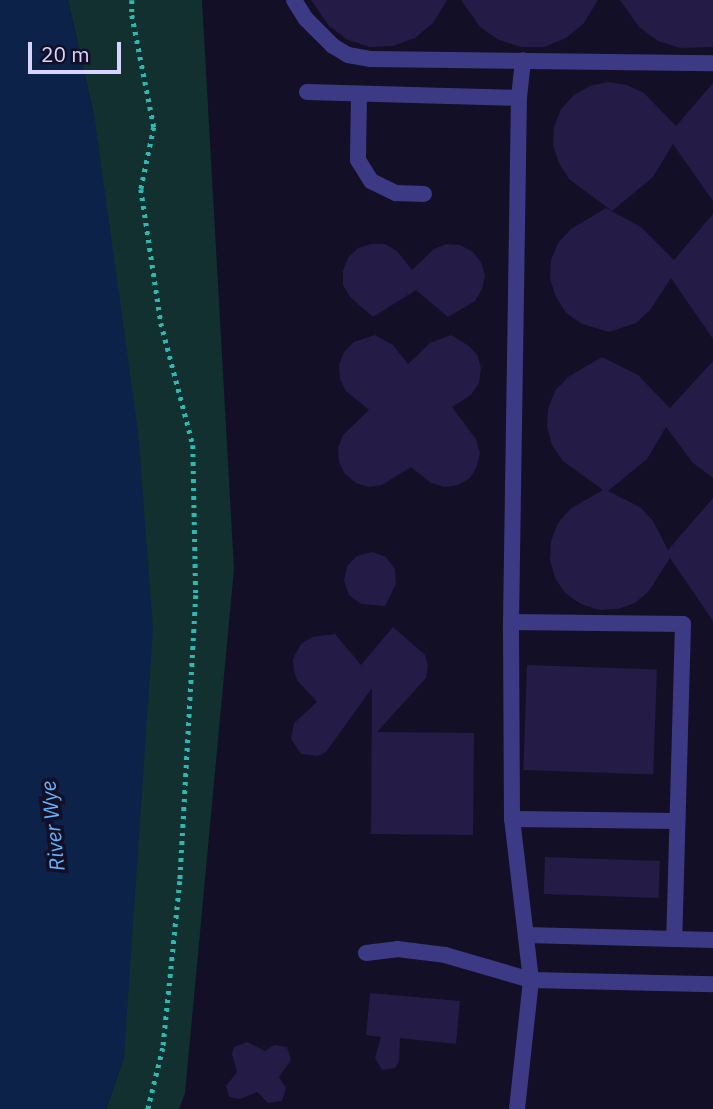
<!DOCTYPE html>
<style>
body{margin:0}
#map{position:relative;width:713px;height:1109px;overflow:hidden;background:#130f26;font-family:"IBM Plex Sans",sans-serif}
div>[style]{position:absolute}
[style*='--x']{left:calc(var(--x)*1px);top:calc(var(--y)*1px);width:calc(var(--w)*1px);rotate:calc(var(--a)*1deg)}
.green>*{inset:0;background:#12302f}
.water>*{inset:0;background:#0c2248}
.building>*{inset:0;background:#241b47;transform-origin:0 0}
.path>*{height:4.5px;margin-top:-2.25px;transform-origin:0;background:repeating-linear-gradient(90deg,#2fb8b0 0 3.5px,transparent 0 8.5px)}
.lane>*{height:16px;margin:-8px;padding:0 8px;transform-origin:8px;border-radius:8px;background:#3d3a85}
span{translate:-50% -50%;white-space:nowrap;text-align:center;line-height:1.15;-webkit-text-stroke:7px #130f26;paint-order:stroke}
.water-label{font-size:21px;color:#62b6ff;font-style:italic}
.scale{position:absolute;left:28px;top:42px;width:93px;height:32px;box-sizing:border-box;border:4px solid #d9d4ff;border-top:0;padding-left:9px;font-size:21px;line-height:24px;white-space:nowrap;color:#d9d4ff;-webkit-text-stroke:5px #130f26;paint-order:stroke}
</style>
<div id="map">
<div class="green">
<div style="clip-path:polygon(68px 0,202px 0,234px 569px,185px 1093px,179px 1109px,106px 1109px,124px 1057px,95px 121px)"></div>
</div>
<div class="water">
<div style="clip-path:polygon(0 0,68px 0,95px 121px,138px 431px,153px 628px,124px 1057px,106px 1109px,0 1109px)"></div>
</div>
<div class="building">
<div style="clip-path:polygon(311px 0,447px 0,433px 23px,415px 38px,393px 46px,370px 47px,348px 40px,329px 26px)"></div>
<div style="clip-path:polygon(461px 0,598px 0,584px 23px,566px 38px,544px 47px,521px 47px,499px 40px,480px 27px)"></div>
<div style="clip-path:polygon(620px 0,713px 0,713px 47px,680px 48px,658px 41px,639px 27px)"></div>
<div style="clip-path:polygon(608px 82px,627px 85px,644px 93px,676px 126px,713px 83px,713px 201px,673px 144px,653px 177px,612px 211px,569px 179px,559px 163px,553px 145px,554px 127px,561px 109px,574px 95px,590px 86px)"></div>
<div style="clip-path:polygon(606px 208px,641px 227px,674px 260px,713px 214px,713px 339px,671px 278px,650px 310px,636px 323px,609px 332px,582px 324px,566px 313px,556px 297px,550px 279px,551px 260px,558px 243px,571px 229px)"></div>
<div style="clip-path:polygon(371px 244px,385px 244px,397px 251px,412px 270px,434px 249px,446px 244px,460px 245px,472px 251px,481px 262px,485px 275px,482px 289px,475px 301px,448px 317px,416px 290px,373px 317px,350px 297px,343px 285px,343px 271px,348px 258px,358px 248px)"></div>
<div style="clip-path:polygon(375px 335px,393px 345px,408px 364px,430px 343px,451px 335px,469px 346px,478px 356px,481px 369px,479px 383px,471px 395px,452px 407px,476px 439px,480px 453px,477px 466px,470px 478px,458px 485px,445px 487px,431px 483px,411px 467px,382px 485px,369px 487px,356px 483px,345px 474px,339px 462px,338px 448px,343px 435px,369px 410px,346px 391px,340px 379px,339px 365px,344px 352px,354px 342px)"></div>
<div style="clip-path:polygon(602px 357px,638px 375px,670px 408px,713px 361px,713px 478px,693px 463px,666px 427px,647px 459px,608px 491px,640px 507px,653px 521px,668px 550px,713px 498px,713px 621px,670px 558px,649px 591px,635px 603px,618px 609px,599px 610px,581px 604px,565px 593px,555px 578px,550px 560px,551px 541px,558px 523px,570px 509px,603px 490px,563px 461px,552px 445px,547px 427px,548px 409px,555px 391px,568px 377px)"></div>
<div style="clip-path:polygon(372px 552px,386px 557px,395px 569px,396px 584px,385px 606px,361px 604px,349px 595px,344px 581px,347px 566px,357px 556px)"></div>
<div style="clip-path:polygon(393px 627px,425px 655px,428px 665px,426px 678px,377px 732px,474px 733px,473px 835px,371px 834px,372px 688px,326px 752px,318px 756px,301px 754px,291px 739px,294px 723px,317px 702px,297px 680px,294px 671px,293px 659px,301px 644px,312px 637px,335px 634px,361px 665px)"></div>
<div style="left:527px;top:665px;width:130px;height:105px;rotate:2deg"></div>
<div style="left:545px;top:857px;width:115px;height:37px;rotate:2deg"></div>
<div style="clip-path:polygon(370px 993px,460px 1001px,456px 1044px,400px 1038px,399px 1062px,395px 1068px,382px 1070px,375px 1058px,381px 1037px,366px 1035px)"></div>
<div style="clip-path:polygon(247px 1042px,265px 1051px,274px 1045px,287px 1047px,291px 1060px,279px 1077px,286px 1088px,282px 1101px,268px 1103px,257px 1092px,240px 1099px,229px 1097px,226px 1086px,237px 1072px,232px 1054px,234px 1047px)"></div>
</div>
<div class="path">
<div style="--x:132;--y:0;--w:15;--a:90"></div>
<div style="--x:132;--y:15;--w:114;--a:78.9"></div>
<div style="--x:154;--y:127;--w:63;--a:101.8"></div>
<div style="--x:141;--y:189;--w:135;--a:81.5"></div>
<div style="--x:161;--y:323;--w:126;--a:75.3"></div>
<div style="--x:193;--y:445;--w:150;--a:88.9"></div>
<div style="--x:196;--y:595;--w:286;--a:93.2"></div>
<div style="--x:180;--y:881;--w:168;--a:95.8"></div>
<div style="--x:163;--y:1048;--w:63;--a:103.8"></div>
</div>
<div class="lane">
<div style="--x:294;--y:0;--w:22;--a:58"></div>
<div style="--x:306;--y:19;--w:38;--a:45"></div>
<div style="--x:333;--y:46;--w:17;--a:31"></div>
<div style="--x:348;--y:55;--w:22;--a:10"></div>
<div style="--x:370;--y:59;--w:343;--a:0.7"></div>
<div style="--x:307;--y:92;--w:212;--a:1.6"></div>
<div style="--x:359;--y:94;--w:66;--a:90.9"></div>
<div style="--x:358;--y:160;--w:25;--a:58"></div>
<div style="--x:371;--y:181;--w:28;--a:26"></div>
<div style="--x:396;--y:193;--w:28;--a:2"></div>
<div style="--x:511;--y:622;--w:172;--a:0.7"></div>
<div style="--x:683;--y:624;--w:315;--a:91.6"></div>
<div style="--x:512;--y:819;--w:165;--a:0.7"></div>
<div style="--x:526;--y:935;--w:187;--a:1.5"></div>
<div style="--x:366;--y:953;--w:31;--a:-7"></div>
<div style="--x:397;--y:949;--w:48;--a:7.1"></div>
<div style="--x:445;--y:955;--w:90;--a:16.2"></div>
<div style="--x:531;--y:980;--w:182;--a:1.3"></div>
<div style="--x:517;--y:1109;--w:130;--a:-83.8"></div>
<div style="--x:531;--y:980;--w:162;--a:-96.7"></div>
<div style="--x:512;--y:819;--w:197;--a:-90.3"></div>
<div style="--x:511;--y:622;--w:524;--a:-89.13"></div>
<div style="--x:519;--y:98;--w:38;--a:-84"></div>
</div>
<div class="water-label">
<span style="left:52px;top:826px;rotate:-96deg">River Wye</span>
</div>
<div class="scale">20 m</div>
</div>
